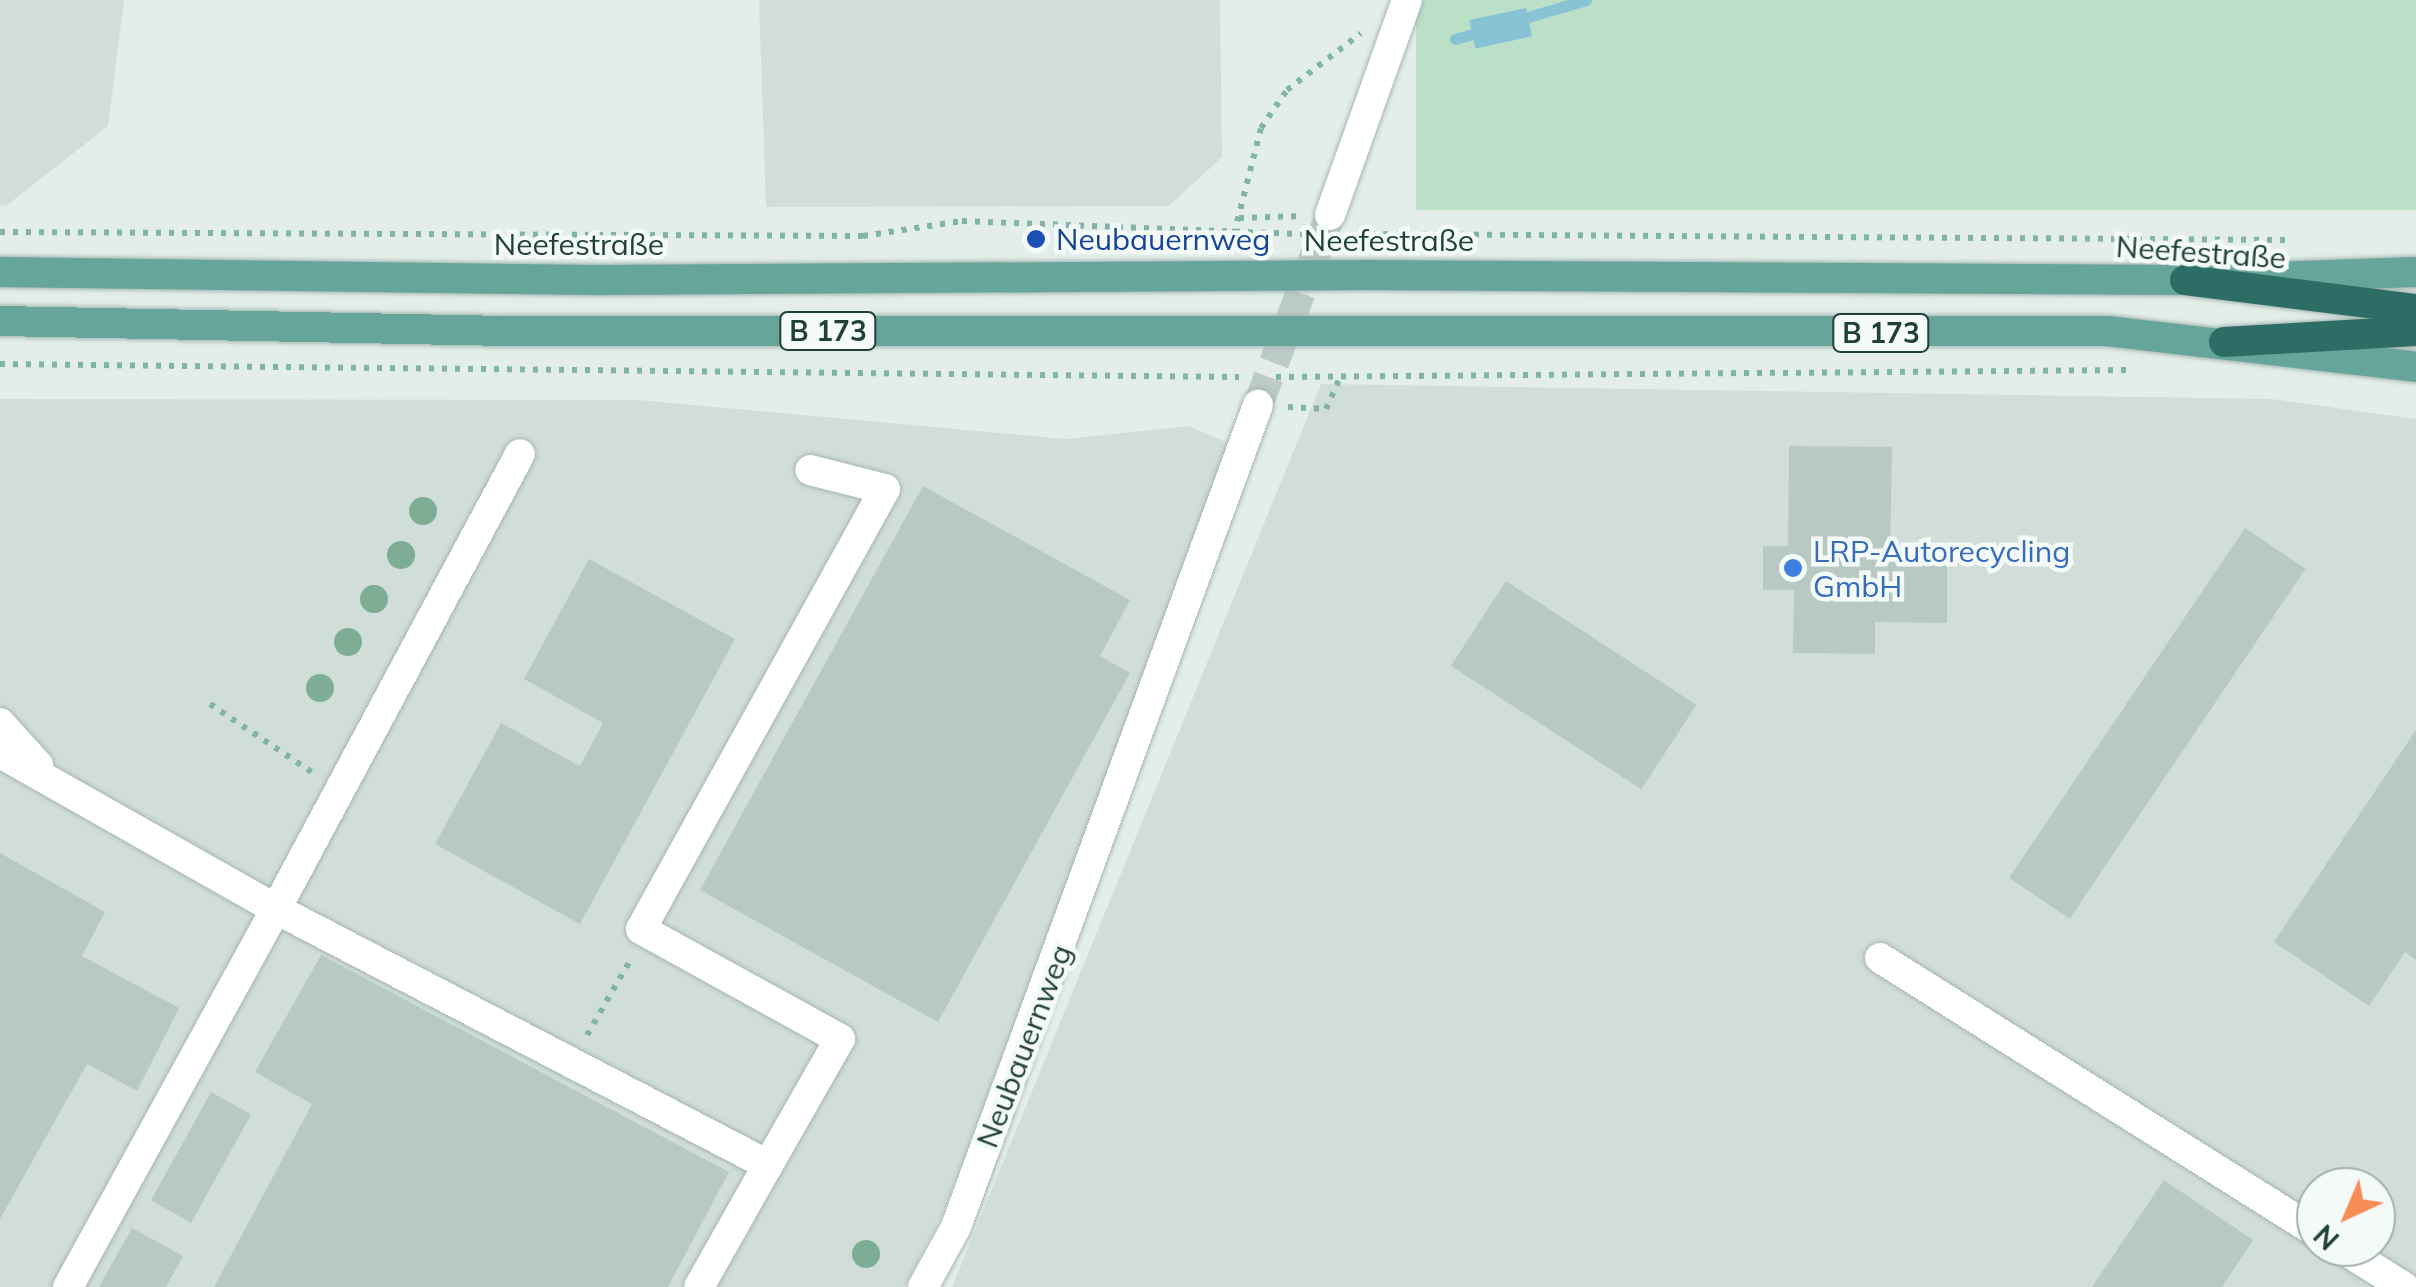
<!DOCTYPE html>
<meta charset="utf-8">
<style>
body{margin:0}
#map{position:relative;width:2416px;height:1287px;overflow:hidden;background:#e3eeea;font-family:Mulish,sans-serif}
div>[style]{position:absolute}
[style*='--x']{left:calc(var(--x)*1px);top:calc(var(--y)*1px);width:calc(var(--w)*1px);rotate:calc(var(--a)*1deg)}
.built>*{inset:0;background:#d1ddd9}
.green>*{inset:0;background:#bbe0c8;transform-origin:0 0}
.water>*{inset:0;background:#88c2d5;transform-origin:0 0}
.stream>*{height:11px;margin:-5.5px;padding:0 5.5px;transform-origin:5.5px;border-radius:5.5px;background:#88c2d5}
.building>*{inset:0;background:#b8c8c3;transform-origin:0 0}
.minor-tunnel>*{height:30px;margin-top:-15px;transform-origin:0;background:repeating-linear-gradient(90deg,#bccbc7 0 30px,transparent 0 45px)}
.path>*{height:6px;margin-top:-3px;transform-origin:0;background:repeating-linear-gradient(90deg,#82b3a8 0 5px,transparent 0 13px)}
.roads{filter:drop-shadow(0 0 2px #a5b6b2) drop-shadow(0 0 2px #a5b6b2)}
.minor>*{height:30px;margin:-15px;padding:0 15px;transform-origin:15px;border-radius:15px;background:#fff}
.major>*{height:30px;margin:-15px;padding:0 15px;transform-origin:15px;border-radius:15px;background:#65a59a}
.highway>*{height:30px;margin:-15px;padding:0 15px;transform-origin:15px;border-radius:15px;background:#2c6e66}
.trees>*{width:28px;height:28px;margin:-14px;border-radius:50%;background:#7dae95}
.dots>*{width:28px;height:28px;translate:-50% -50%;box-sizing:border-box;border:5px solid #f4faf7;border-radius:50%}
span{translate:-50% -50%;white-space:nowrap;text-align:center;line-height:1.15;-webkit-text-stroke:9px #f4faf7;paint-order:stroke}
.shield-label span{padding:2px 8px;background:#f4faf7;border:2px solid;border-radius:8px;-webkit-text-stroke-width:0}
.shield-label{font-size:28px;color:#21403a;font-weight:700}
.transit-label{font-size:30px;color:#164399}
.left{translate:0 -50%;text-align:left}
.street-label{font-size:30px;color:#21403a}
.shop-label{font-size:30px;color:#366cbe}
.north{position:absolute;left:2296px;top:1167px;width:100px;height:100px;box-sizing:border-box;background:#f4faf7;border:2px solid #a0b0ab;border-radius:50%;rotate:224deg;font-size:28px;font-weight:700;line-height:40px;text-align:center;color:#21403a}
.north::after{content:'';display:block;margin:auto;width:35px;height:45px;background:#f98c56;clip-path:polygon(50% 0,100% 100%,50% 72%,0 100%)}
</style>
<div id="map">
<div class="built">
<div style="clip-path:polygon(0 0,124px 0,108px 126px,6px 206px,0 205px)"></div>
<div style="clip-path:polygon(759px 0,1220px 0,1222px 157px,1169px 206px,766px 207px)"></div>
<div style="clip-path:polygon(evenodd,1321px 384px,2272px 399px,2416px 419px,2416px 1287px,952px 1287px,1321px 384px,2316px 1187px,2376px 1187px,2376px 1247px,2316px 1247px,2316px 1187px)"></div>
<div style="clip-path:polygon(0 399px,638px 400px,1066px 439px,1189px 426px,1231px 444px,945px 1209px,904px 1287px,0 1287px)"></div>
</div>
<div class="green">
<div style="left:1416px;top:0;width:1000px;height:210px"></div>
</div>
<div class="water">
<div style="left:1526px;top:8px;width:29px;height:58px;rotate:78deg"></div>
</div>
<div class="stream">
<div style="--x:1514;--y:21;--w:75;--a:-16.3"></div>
<div style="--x:1455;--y:39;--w:32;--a:-16"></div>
</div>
<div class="building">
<div style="clip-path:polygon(1789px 446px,1892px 447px,1890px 558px,1947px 559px,1947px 623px,1875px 622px,1875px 654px,1793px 653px,1794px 590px,1763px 590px,1763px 546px,1788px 546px)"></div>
<div style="clip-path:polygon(923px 486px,1130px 600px,1100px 656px,1130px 673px,938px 1022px,700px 890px)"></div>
<div style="left:2245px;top:528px;width:73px;height:422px;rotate:34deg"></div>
<div style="clip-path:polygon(589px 559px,735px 639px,580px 924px,435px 844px,501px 723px,580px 766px,603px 723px,524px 679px)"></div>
<div style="left:1506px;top:581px;width:227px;height:101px;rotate:33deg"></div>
<div style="clip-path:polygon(2416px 730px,2416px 960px,2405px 952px,2369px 1006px,2274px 942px)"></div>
<div style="clip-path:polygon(0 853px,105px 912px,82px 956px,179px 1008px,137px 1091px,87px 1064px,0 1219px)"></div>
<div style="clip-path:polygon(321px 955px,729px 1172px,668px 1287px,214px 1287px,312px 1104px,255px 1072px)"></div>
<div style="left:211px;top:1092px;width:46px;height:124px;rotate:29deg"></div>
<div style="clip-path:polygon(2164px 1180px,2253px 1240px,2222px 1287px,2092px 1287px)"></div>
<div style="clip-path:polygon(132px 1228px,183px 1256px,166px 1287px,99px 1287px)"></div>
</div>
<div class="minor-tunnel">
<div style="--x:1258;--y:405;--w:203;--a:-69.2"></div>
</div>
<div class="path">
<div style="--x:1239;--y:218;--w:62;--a:-1.8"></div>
<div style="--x:0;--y:232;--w:863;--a:0.27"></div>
<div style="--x:863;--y:236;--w:100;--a:-8.6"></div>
<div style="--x:962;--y:221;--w:343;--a:2.2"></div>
<div style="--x:1234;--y:234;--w:109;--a:-75.7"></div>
<div style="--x:1261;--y:128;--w:46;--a:-55.6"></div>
<div style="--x:1287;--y:90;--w:93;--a:-37.6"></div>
<div style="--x:1357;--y:234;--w:928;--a:0.37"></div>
<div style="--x:0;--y:364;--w:1239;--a:0.6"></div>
<div style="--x:1276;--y:377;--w:853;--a:-0.47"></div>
<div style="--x:1288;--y:407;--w:38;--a:3"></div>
<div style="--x:1326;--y:409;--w:35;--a:-66"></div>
<div style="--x:210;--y:704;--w:124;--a:33.8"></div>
<div style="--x:587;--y:1035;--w:88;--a:-59.9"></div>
</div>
<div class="roads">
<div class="minor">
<div style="--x:1330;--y:215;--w:228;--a:-70.3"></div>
<div style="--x:0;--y:723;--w:57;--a:47.9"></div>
<div style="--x:0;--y:753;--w:317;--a:29.5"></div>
<div style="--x:276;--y:909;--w:516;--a:-61.8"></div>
<div style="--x:1880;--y:958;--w:515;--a:32.15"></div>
<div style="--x:768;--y:1165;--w:145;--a:-60.3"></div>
<div style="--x:840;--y:1039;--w:227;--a:-151.1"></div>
<div style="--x:641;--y:929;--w:503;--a:-60.99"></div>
<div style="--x:885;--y:489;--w:77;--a:-165.8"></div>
<div style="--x:2340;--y:1247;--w:75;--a:32"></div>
<div style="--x:68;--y:1287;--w:431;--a:-61.2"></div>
<div style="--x:276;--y:909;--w:555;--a:27.49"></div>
<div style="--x:768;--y:1165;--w:140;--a:119.5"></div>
<div style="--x:923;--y:1287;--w:68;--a:-61.2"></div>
<div style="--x:956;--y:1227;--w:876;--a:-69.83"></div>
</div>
<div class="major">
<div style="--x:0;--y:272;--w:598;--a:0.77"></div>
<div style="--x:598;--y:280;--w:768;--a:-0.37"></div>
<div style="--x:1366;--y:275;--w:819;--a:0.35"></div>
<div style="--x:2185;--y:280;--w:231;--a:-2"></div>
<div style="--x:0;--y:321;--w:508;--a:1.13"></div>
<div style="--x:508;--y:331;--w:1599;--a:0"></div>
<div style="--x:2107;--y:331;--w:311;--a:6.6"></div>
</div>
<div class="highway">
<div style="--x:2185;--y:280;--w:233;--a:7.2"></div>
<div style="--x:2224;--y:342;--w:192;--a:-3.3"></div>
</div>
</div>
<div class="trees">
<div style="left:423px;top:511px"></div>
<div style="left:401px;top:555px"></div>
<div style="left:374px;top:599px"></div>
<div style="left:348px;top:642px"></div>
<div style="left:320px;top:688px"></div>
<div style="left:866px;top:1254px"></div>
</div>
<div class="dots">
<div style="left:1036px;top:239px;background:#1a4fb4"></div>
<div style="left:1793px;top:568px;background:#3f7fe0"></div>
</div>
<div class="shield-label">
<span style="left:828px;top:331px">B 173</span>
<span style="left:1881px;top:333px">B 173</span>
</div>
<div class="transit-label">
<span class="left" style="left:1056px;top:239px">Neubauernweg</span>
</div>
<div class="street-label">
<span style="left:1389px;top:240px">Neefestraße</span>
<span style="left:579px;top:244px">Neefestraße</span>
<span style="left:2201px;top:252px;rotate:4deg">Neefestraße</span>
<span style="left:1024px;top:1046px;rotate:-69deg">Neubauernweg</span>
</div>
<div class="shop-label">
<span class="left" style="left:1813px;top:568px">LRP-Autorecycling<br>GmbH</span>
</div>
<div class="north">N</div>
</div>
